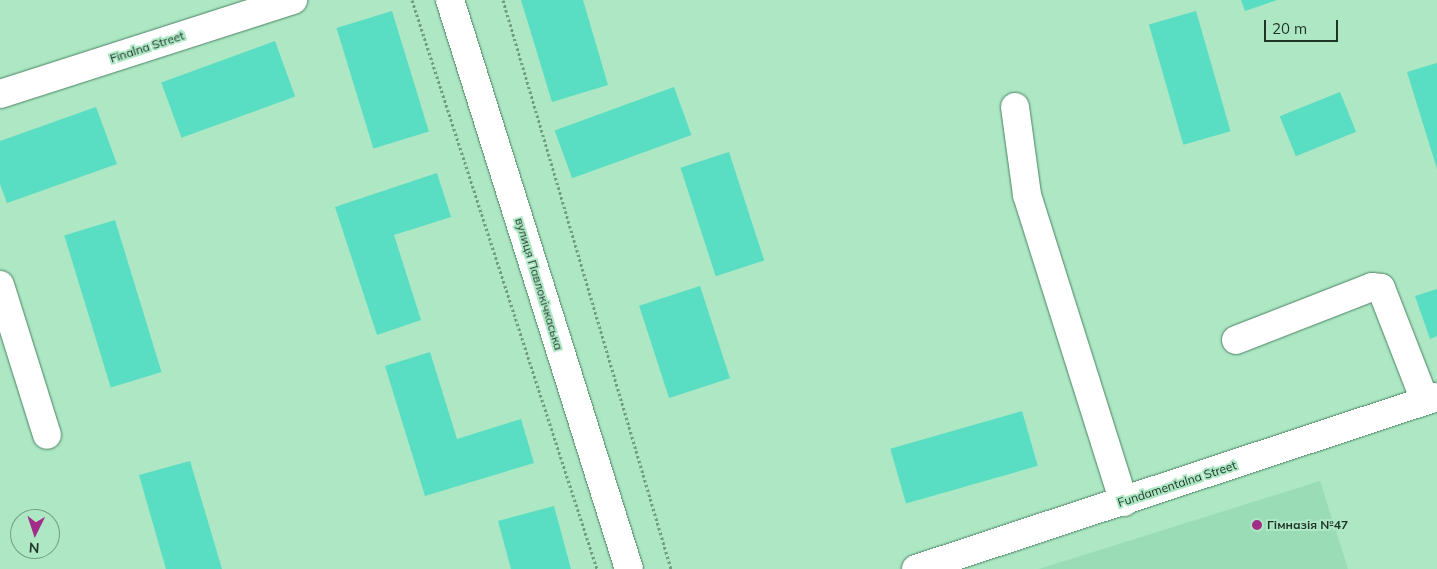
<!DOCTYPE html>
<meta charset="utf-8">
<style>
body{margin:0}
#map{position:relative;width:1437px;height:569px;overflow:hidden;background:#ade7c4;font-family:Mulish,sans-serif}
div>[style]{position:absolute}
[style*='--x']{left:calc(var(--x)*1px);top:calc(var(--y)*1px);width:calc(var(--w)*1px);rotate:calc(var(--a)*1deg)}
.built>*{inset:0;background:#9adcb6}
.building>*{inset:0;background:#59ddc3;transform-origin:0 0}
.path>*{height:3px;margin-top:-1.5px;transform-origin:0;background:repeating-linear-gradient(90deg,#729d83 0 2.5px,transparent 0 5px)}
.roads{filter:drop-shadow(0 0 1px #4b8263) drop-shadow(0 0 1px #4b8263)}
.minor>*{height:28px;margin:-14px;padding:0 14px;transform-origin:14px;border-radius:14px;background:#fff}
.dots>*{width:14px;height:14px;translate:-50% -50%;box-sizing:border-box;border:2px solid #ade7c4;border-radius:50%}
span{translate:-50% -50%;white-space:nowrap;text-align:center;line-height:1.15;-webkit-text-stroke:4px #ade7c4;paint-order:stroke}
.street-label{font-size:12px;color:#1d3427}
.poi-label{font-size:12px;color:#1d3427;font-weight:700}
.left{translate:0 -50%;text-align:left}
.north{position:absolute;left:10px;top:509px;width:50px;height:50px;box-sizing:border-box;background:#ade7c4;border:1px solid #739f85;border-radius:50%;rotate:184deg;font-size:14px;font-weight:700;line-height:20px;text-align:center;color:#1d3427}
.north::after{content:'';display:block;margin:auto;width:18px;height:22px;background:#a22d88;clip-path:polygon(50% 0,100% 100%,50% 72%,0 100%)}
.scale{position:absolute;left:1264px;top:20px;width:74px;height:22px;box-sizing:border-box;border:2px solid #1d3427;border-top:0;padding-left:6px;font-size:15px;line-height:18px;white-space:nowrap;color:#1d3427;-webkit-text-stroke:4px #ade7c4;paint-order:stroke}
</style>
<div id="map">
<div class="built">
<div style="clip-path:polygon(1320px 481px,1348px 569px,1039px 569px)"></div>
</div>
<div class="building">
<div style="clip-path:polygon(521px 0,583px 0,608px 85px,552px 102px)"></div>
<div style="clip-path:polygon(1241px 0,1277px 0,1245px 11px)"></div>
<div style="left:392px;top:11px;width:126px;height:58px;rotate:73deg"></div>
<div style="left:1196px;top:11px;width:125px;height:49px;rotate:74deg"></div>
<div style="left:275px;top:41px;width:59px;height:121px;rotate:70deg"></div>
<div style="clip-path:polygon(1437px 63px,1437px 169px,1407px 72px)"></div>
<div style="left:674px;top:87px;width:51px;height:127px;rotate:70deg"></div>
<div style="left:1340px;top:92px;width:43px;height:65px;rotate:68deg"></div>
<div style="clip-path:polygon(96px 107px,117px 164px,7px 203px,0 184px,0 141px)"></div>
<div style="left:729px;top:152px;width:114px;height:51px;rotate:72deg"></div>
<div style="clip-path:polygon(437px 173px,451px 217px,394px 235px,421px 320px,377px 335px,335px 207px)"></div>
<div style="left:115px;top:220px;width:159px;height:53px;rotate:73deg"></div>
<div style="left:700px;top:286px;width:97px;height:64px;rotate:72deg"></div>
<div style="clip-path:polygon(1437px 289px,1437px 336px,1430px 339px,1415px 296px)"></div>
<div style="clip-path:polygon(430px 352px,457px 439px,521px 419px,534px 463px,425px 496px,385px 366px)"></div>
<div style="left:1022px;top:411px;width:57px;height:137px;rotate:74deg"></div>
<div style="clip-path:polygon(190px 461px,222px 569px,166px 569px,139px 475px)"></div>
<div style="clip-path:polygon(554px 506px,571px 569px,511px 569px,498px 521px)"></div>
</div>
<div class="path">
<div style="--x:412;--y:0;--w:598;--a:71.99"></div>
<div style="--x:503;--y:0;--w:593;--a:73.55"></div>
</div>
<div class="roads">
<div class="minor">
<div style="--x:450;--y:0;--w:596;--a:72.54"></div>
<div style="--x:0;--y:94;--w:308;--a:-17.8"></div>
<div style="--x:1015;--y:107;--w:89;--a:82.2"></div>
<div style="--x:1027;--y:195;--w:322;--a:72.5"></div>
<div style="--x:0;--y:285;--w:157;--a:72.6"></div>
<div style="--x:1236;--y:340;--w:146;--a:-21.3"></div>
<div style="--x:1372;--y:287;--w:9;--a:6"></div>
<div style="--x:1381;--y:288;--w:121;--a:68.7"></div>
<div style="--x:916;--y:569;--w:549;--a:-18.27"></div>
</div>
</div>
<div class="dots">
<div style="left:1257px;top:525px;background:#a22d88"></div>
</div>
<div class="street-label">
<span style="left:147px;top:47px;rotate:-18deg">Finalna Street</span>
<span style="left:539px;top:284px;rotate:73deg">вулиця Павлокічкаська</span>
<span style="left:1177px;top:484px;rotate:-18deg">Fundamentalna Street</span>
</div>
<div class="poi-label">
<span class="left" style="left:1267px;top:525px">Гімназія №47</span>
</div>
<div class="north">N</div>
<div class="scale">20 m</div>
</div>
